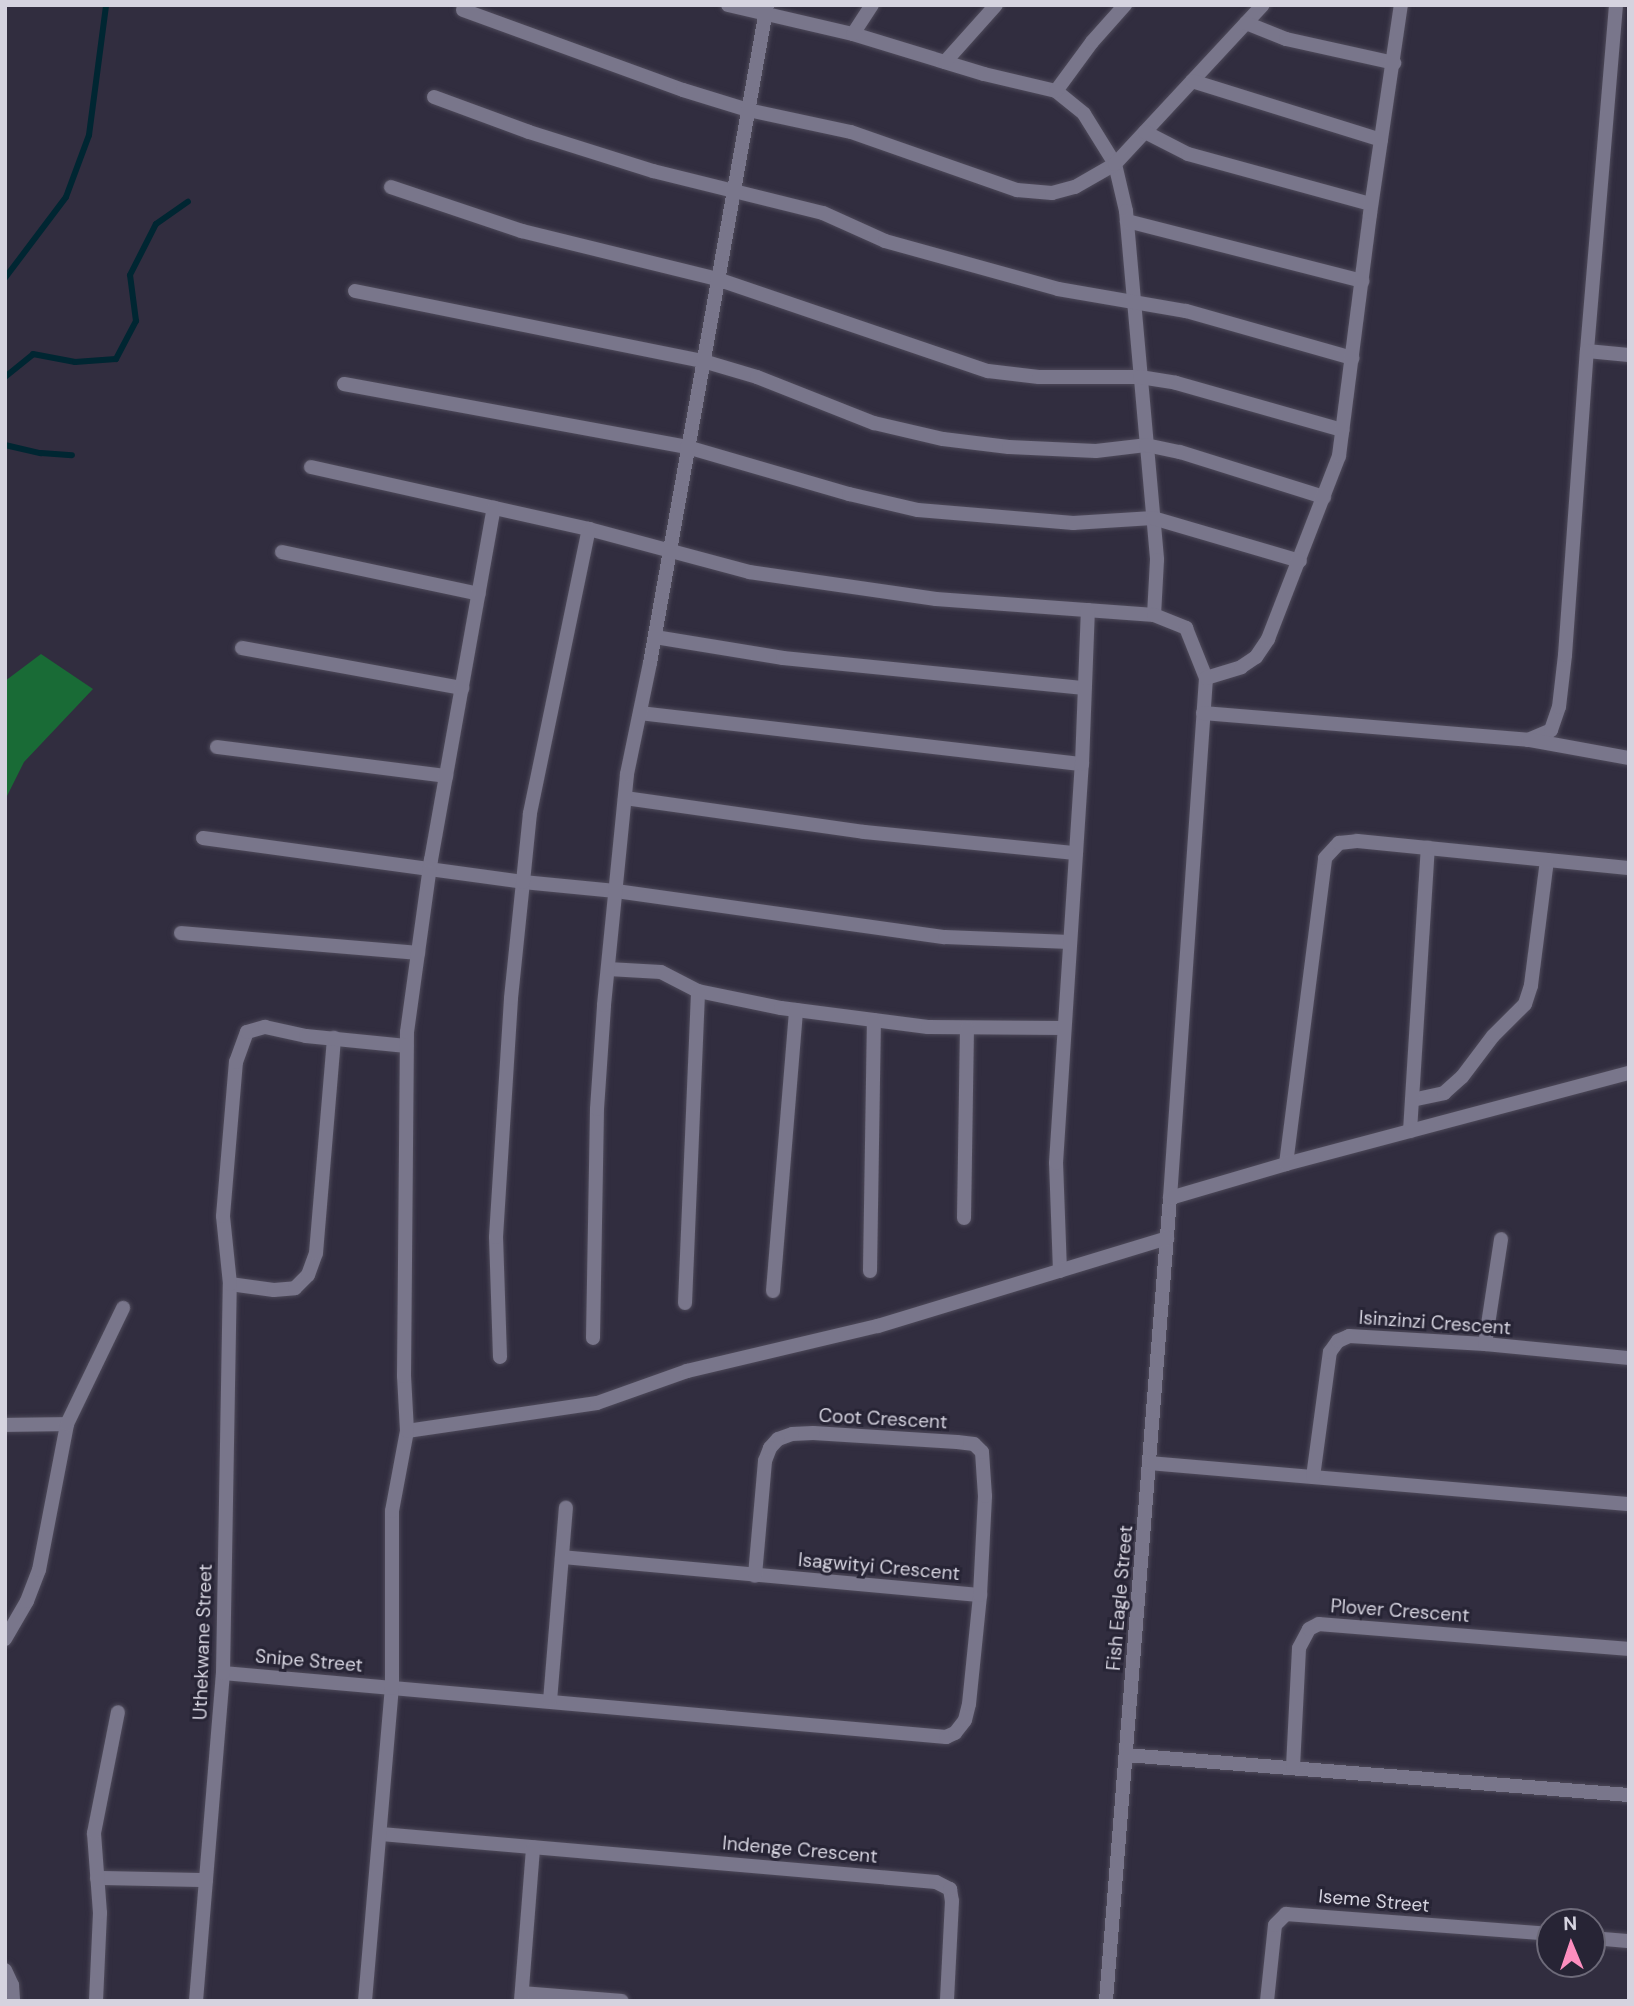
<!DOCTYPE html>
<style>
body{margin:0}
#map{position:relative;width:1634px;height:2006px;overflow:hidden;background:#312d3f;font-family:"DM Sans",sans-serif}
div>[style]{position:absolute}
[style*='--x']{left:calc(var(--x)*1px);top:calc(var(--y)*1px);width:calc(var(--w)*1px);rotate:calc(var(--a)*1deg)}
.green>*{inset:0;background:#196b36}
.stream>*{height:6px;margin:-3px;padding:0 3px;transform-origin:3px;border-radius:3px;background:#002632}
.roads{filter:drop-shadow(0 0 2px #4e4a5a) drop-shadow(0 0 2px #4e4a5a)}
.minor>*{height:14px;margin:-7px;padding:0 7px;transform-origin:7px;border-radius:7px;background:#79768b}
span{translate:-50% -50%;white-space:nowrap;text-align:center;line-height:1.15;-webkit-text-stroke:6px #272435;paint-order:stroke}
.street-label{font-size:19px;color:#d5d3df}
.frame{position:absolute;inset:0;border:7px solid #d5d3df;pointer-events:none}
.north{position:absolute;left:1536px;top:1908px;width:70px;height:70px;box-sizing:border-box;background:#272435;border:2px solid #6d6a79;border-radius:50%;rotate:358deg;font-size:19px;font-weight:700;line-height:28px;text-align:center;color:#d5d3df}
.north::after{content:'';display:block;margin:auto;width:24px;height:32px;background:#fd8ebf;clip-path:polygon(50% 0,100% 100%,50% 72%,0 100%)}
</style>
<div id="map">
<div class="green">
<div style="clip-path:polygon(41px 654px,93px 689px,24px 762px,5px 800px,5px 681px)"></div>
</div>
<div class="stream">
<div style="--x:5;--y:278;--w:101;--a:-53"></div>
<div style="--x:66;--y:197;--w:66;--a:-69.6"></div>
<div style="--x:89;--y:135;--w:131;--a:-82.5"></div>
<div style="--x:5;--y:377;--w:36;--a:-39"></div>
<div style="--x:33;--y:354;--w:43;--a:10.8"></div>
<div style="--x:75;--y:362;--w:41;--a:-4.2"></div>
<div style="--x:116;--y:359;--w:43;--a:-62.2"></div>
<div style="--x:136;--y:321;--w:46;--a:-97.4"></div>
<div style="--x:130;--y:275;--w:57;--a:-63"></div>
<div style="--x:156;--y:224;--w:39;--a:-35"></div>
<div style="--x:5;--y:445;--w:37;--a:13"></div>
<div style="--x:41;--y:453;--w:31;--a:4"></div>
</div>
<div class="roads">
<div class="minor">
<div style="--x:728;--y:5;--w:128;--a:13.1"></div>
<div style="--x:853;--y:34;--w:137;--a:17"></div>
<div style="--x:984;--y:74;--w:74;--a:13.3"></div>
<div style="--x:1056;--y:91;--w:36;--a:39"></div>
<div style="--x:1084;--y:114;--w:59;--a:58.2"></div>
<div style="--x:1115;--y:164;--w:48;--a:76.8"></div>
<div style="--x:1126;--y:211;--w:350;--a:84.9"></div>
<div style="--x:1157;--y:560;--w:55;--a:93.1"></div>
<div style="--x:1616;--y:5;--w:347;--a:94.8"></div>
<div style="--x:1587;--y:351;--w:42;--a:5.4"></div>
<div style="--x:463;--y:10;--w:234;--a:20"></div>
<div style="--x:683;--y:90;--w:68;--a:17.1"></div>
<div style="--x:748;--y:110;--w:105;--a:12.1"></div>
<div style="--x:851;--y:132;--w:176;--a:19.3"></div>
<div style="--x:1017;--y:190;--w:35;--a:5"></div>
<div style="--x:1052;--y:193;--w:24;--a:-15"></div>
<div style="--x:1075;--y:187;--w:46;--a:-29.9"></div>
<div style="--x:1115;--y:164;--w:217;--a:-47.1"></div>
<div style="--x:1246;--y:23;--w:43;--a:21.8"></div>
<div style="--x:1286;--y:39;--w:111;--a:12.5"></div>
<div style="--x:853;--y:34;--w:35;--a:-57"></div>
<div style="--x:945;--y:62;--w:76;--a:-48.2"></div>
<div style="--x:1192;--y:81;--w:198;--a:17.3"></div>
<div style="--x:1056;--y:91;--w:61;--a:-53.7"></div>
<div style="--x:1092;--y:42;--w:50;--a:-48.3"></div>
<div style="--x:434;--y:97;--w:101;--a:20.2"></div>
<div style="--x:529;--y:132;--w:130;--a:17.5"></div>
<div style="--x:653;--y:171;--w:175;--a:13.9"></div>
<div style="--x:823;--y:213;--w:68;--a:24.3"></div>
<div style="--x:885;--y:241;--w:180;--a:15.5"></div>
<div style="--x:1058;--y:289;--w:130;--a:9.8"></div>
<div style="--x:1186;--y:311;--w:173;--a:15.8"></div>
<div style="--x:1145;--y:132;--w:48;--a:27.1"></div>
<div style="--x:1188;--y:154;--w:190;--a:15.3"></div>
<div style="--x:391;--y:187;--w:138;--a:18.6"></div>
<div style="--x:522;--y:231;--w:201;--a:13.8"></div>
<div style="--x:717;--y:279;--w:286;--a:18.8"></div>
<div style="--x:988;--y:371;--w:51;--a:6.7"></div>
<div style="--x:1039;--y:377;--w:101;--a:0"></div>
<div style="--x:1140;--y:377;--w:36;--a:9"></div>
<div style="--x:1176;--y:383;--w:173;--a:15.8"></div>
<div style="--x:1127;--y:221;--w:243;--a:14.3"></div>
<div style="--x:355;--y:291;--w:355;--a:11.4"></div>
<div style="--x:703;--y:361;--w:56;--a:16.5"></div>
<div style="--x:757;--y:377;--w:126;--a:21.5"></div>
<div style="--x:874;--y:423;--w:71;--a:13.1"></div>
<div style="--x:943;--y:439;--w:66;--a:6.9"></div>
<div style="--x:1009;--y:447;--w:87;--a:2.6"></div>
<div style="--x:1096;--y:451;--w:50;--a:-6.8"></div>
<div style="--x:1146;--y:445;--w:35;--a:12"></div>
<div style="--x:1180;--y:452;--w:151;--a:17.4"></div>
<div style="--x:344;--y:384;--w:349;--a:10.4"></div>
<div style="--x:687;--y:447;--w:169;--a:16.2"></div>
<div style="--x:849;--y:494;--w:71;--a:13.1"></div>
<div style="--x:918;--y:510;--w:156;--a:4.8"></div>
<div style="--x:1073;--y:523;--w:80;--a:-3.6"></div>
<div style="--x:1153;--y:518;--w:153;--a:16.3"></div>
<div style="--x:311;--y:467;--w:285;--a:12.6"></div>
<div style="--x:589;--y:529;--w:166;--a:15"></div>
<div style="--x:749;--y:572;--w:189;--a:8.2"></div>
<div style="--x:936;--y:599;--w:219;--a:4.2"></div>
<div style="--x:1154;--y:615;--w:35;--a:22"></div>
<div style="--x:1186;--y:628;--w:54;--a:68.2"></div>
<div style="--x:1206;--y:678;--w:521;--a:93.96"></div>
<div style="--x:1170;--y:1198;--w:806;--a:94.56"></div>
<div style="--x:282;--y:552;--w:201;--a:12"></div>
<div style="--x:655;--y:637;--w:130;--a:9.3"></div>
<div style="--x:783;--y:658;--w:303;--a:5.7"></div>
<div style="--x:242;--y:648;--w:224;--a:10.3"></div>
<div style="--x:1206;--y:678;--w:37;--a:-17"></div>
<div style="--x:1241;--y:667;--w:18;--a:-34"></div>
<div style="--x:1256;--y:657;--w:22;--a:-56"></div>
<div style="--x:1268;--y:639;--w:196;--a:-68.8"></div>
<div style="--x:1339;--y:456;--w:244;--a:-82.7"></div>
<div style="--x:1370;--y:214;--w:211;--a:-81.6"></div>
<div style="--x:640;--y:713;--w:445;--a:6.6"></div>
<div style="--x:1203;--y:713;--w:326;--a:4.7"></div>
<div style="--x:1528;--y:740;--w:25;--a:-23"></div>
<div style="--x:1551;--y:730;--w:24;--a:-71"></div>
<div style="--x:1559;--y:707;--w:52;--a:-83.4"></div>
<div style="--x:1565;--y:655;--w:305;--a:-85.9"></div>
<div style="--x:1530;--y:740;--w:101;--a:10.3"></div>
<div style="--x:217;--y:747;--w:231;--a:7.2"></div>
<div style="--x:625;--y:798;--w:241;--a:8.1"></div>
<div style="--x:864;--y:832;--w:213;--a:5.7"></div>
<div style="--x:203;--y:838;--w:323;--a:7.8"></div>
<div style="--x:523;--y:882;--w:93;--a:5.5"></div>
<div style="--x:616;--y:891;--w:332;--a:8"></div>
<div style="--x:945;--y:937;--w:125;--a:2.3"></div>
<div style="--x:181;--y:933;--w:238;--a:4.8"></div>
<div style="--x:608;--y:969;--w:53;--a:3.2"></div>
<div style="--x:661;--y:972;--w:42;--a:27.2"></div>
<div style="--x:698;--y:991;--w:85;--a:11.6"></div>
<div style="--x:781;--y:1008;--w:148;--a:7.4"></div>
<div style="--x:928;--y:1027;--w:136;--a:0.4"></div>
<div style="--x:1412;--y:1100;--w:33;--a:-12"></div>
<div style="--x:1444;--y:1093;--w:24;--a:-42"></div>
<div style="--x:1462;--y:1077;--w:51;--a:-52.9"></div>
<div style="--x:1493;--y:1036;--w:45;--a:-45"></div>
<div style="--x:1525;--y:1004;--w:20;--a:-72"></div>
<div style="--x:1531;--y:985;--w:126;--a:-82.7"></div>
<div style="--x:1410;--y:1131;--w:284;--a:-86.4"></div>
<div style="--x:1286;--y:1164;--w:308;--a:-82.7"></div>
<div style="--x:1325;--y:858;--w:21;--a:-47"></div>
<div style="--x:1339;--y:843;--w:18;--a:-6"></div>
<div style="--x:1357;--y:841;--w:273;--a:5.7"></div>
<div style="--x:1170;--y:1198;--w:121;--a:-16.3"></div>
<div style="--x:1286;--y:1164;--w:355;--a:-14.9"></div>
<div style="--x:964;--y:1218;--w:190;--a:-89.1"></div>
<div style="--x:870;--y:1271;--w:251;--a:-89.1"></div>
<div style="--x:1060;--y:1271;--w:108;--a:-92.1"></div>
<div style="--x:1056;--y:1163;--w:400;--a:-86.3"></div>
<div style="--x:1082;--y:764;--w:154;--a:-87.8"></div>
<div style="--x:230;--y:1284;--w:44;--a:7.8"></div>
<div style="--x:274;--y:1290;--w:21;--a:-5"></div>
<div style="--x:295;--y:1288;--w:18;--a:-45"></div>
<div style="--x:308;--y:1275;--w:23;--a:-70"></div>
<div style="--x:316;--y:1253;--w:216;--a:-85.2"></div>
<div style="--x:773;--y:1291;--w:282;--a:-85.3"></div>
<div style="--x:685;--y:1303;--w:312;--a:-87.6"></div>
<div style="--x:593;--y:1338;--w:229;--a:-89"></div>
<div style="--x:597;--y:1109;--w:104;--a:-86.1"></div>
<div style="--x:604;--y:1005;--w:232;--a:-84.3"></div>
<div style="--x:627;--y:774;--w:113;--a:-78.3"></div>
<div style="--x:650;--y:663;--w:668;--a:-79.92"></div>
<div style="--x:1485;--y:1344;--w:106;--a:-81.3"></div>
<div style="--x:500;--y:1357;--w:120;--a:-91.9"></div>
<div style="--x:496;--y:1237;--w:239;--a:-86.4"></div>
<div style="--x:511;--y:998;--w:117;--a:-84.1"></div>
<div style="--x:523;--y:882;--w:69;--a:-84.2"></div>
<div style="--x:530;--y:813;--w:290;--a:-78.3"></div>
<div style="--x:5;--y:1425;--w:62;--a:-0.9"></div>
<div style="--x:407;--y:1431;--w:192;--a:-8.4"></div>
<div style="--x:597;--y:1403;--w:96;--a:-19.6"></div>
<div style="--x:687;--y:1371;--w:196;--a:-13.3"></div>
<div style="--x:878;--y:1326;--w:302;--a:-16.9"></div>
<div style="--x:1150;--y:1463;--w:481;--a:4.9"></div>
<div style="--x:1313;--y:1477;--w:126;--a:-82.3"></div>
<div style="--x:1330;--y:1352;--w:14;--a:-54"></div>
<div style="--x:1338;--y:1341;--w:12;--a:-24"></div>
<div style="--x:1349;--y:1336;--w:136;--a:3.4"></div>
<div style="--x:1485;--y:1344;--w:145;--a:5.6"></div>
<div style="--x:562;--y:1557;--w:420;--a:5.2"></div>
<div style="--x:5;--y:1639;--w:44;--a:-59.9"></div>
<div style="--x:27;--y:1601;--w:33;--a:-69"></div>
<div style="--x:39;--y:1570;--w:149;--a:-79.1"></div>
<div style="--x:67;--y:1424;--w:129;--a:-64.2"></div>
<div style="--x:223;--y:1673;--w:726;--a:5.06"></div>
<div style="--x:946;--y:1737;--w:10;--a:-24"></div>
<div style="--x:955;--y:1733;--w:16;--a:-52"></div>
<div style="--x:965;--y:1720;--w:16;--a:-76"></div>
<div style="--x:969;--y:1704;--w:110;--a:-84.2"></div>
<div style="--x:980;--y:1595;--w:99;--a:-87.1"></div>
<div style="--x:985;--y:1496;--w:44;--a:-93.9"></div>
<div style="--x:982;--y:1452;--w:11;--a:-135"></div>
<div style="--x:974;--y:1444;--w:17;--a:-173"></div>
<div style="--x:957;--y:1442;--w:144;--a:-176.4"></div>
<div style="--x:813;--y:1433;--w:21;--a:177"></div>
<div style="--x:792;--y:1434;--w:15;--a:160"></div>
<div style="--x:778;--y:1439;--w:12;--a:132"></div>
<div style="--x:770;--y:1448;--w:14;--a:111"></div>
<div style="--x:765;--y:1461;--w:115;--a:95"></div>
<div style="--x:550;--y:1701;--w:194;--a:-85.3"></div>
<div style="--x:1126;--y:1755;--w:505;--a:4.55"></div>
<div style="--x:1293;--y:1767;--w:119;--a:-87.1"></div>
<div style="--x:1299;--y:1648;--w:21;--a:-62"></div>
<div style="--x:1309;--y:1629;--w:11;--a:-27"></div>
<div style="--x:1319;--y:1624;--w:311;--a:4.6"></div>
<div style="--x:381;--y:1834;--w:557;--a:4.94"></div>
<div style="--x:936;--y:1882;--w:16;--a:27"></div>
<div style="--x:950;--y:1889;--w:12;--a:81"></div>
<div style="--x:952;--y:1901;--w:100;--a:92.9"></div>
<div style="--x:97;--y:1878;--w:109;--a:1.1"></div>
<div style="--x:1592;--y:1938;--w:37;--a:5"></div>
<div style="--x:5;--y:1970;--w:17;--a:65"></div>
<div style="--x:12;--y:1985;--w:16;--a:86"></div>
<div style="--x:522;--y:1993;--w:100;--a:4.6"></div>
<div style="--x:96;--y:2001;--w:88;--a:-87.4"></div>
<div style="--x:100;--y:1913;--w:80;--a:-94.3"></div>
<div style="--x:94;--y:1833;--w:123;--a:-78.8"></div>
<div style="--x:196;--y:2001;--w:329;--a:-85.3"></div>
<div style="--x:223;--y:1673;--w:389;--a:-89"></div>
<div style="--x:230;--y:1284;--w:68;--a:-95.9"></div>
<div style="--x:223;--y:1216;--w:155;--a:-85.2"></div>
<div style="--x:236;--y:1062;--w:32;--a:-70"></div>
<div style="--x:247;--y:1032;--w:19;--a:-16"></div>
<div style="--x:265;--y:1027;--w:42;--a:12.4"></div>
<div style="--x:306;--y:1036;--w:101;--a:5.7"></div>
<div style="--x:365;--y:2001;--w:314;--a:-85.1"></div>
<div style="--x:392;--y:1688;--w:177;--a:-90"></div>
<div style="--x:392;--y:1511;--w:81;--a:-79.4"></div>
<div style="--x:407;--y:1431;--w:55;--a:-93.1"></div>
<div style="--x:404;--y:1376;--w:344;--a:-89.5"></div>
<div style="--x:407;--y:1032;--w:174;--a:-82.1"></div>
<div style="--x:431;--y:860;--w:358;--a:-79.9"></div>
<div style="--x:521;--y:2001;--w:154;--a:-85.5"></div>
<div style="--x:1267;--y:2001;--w:76;--a:-84"></div>
<div style="--x:1275;--y:1925;--w:16;--a:-45"></div>
<div style="--x:1286;--y:1914;--w:265;--a:4.3"></div>
</div>
</div>
<div class="street-label">
<span style="left:1435px;top:1323px;rotate:4deg">Isinzinzi Crescent</span>
<span style="left:883px;top:1419px;rotate:3deg">Coot Crescent</span>
<span style="left:879px;top:1567px;rotate:5deg">Isagwityi Crescent</span>
<span style="left:1120px;top:1598px;rotate:-85deg">Fish Eagle Street</span>
<span style="left:1400px;top:1611px;rotate:4deg">Plover Crescent</span>
<span style="left:203px;top:1642px;rotate:-88deg">Uthekwane Street</span>
<span style="left:309px;top:1661px;rotate:5deg">Snipe Street</span>
<span style="left:800px;top:1850px;rotate:5deg">Indenge Crescent</span>
<span style="left:1374px;top:1901px;rotate:5deg">Iseme Street</span>
</div>
<div class="frame"></div>
<div class="north">N</div>
</div>
